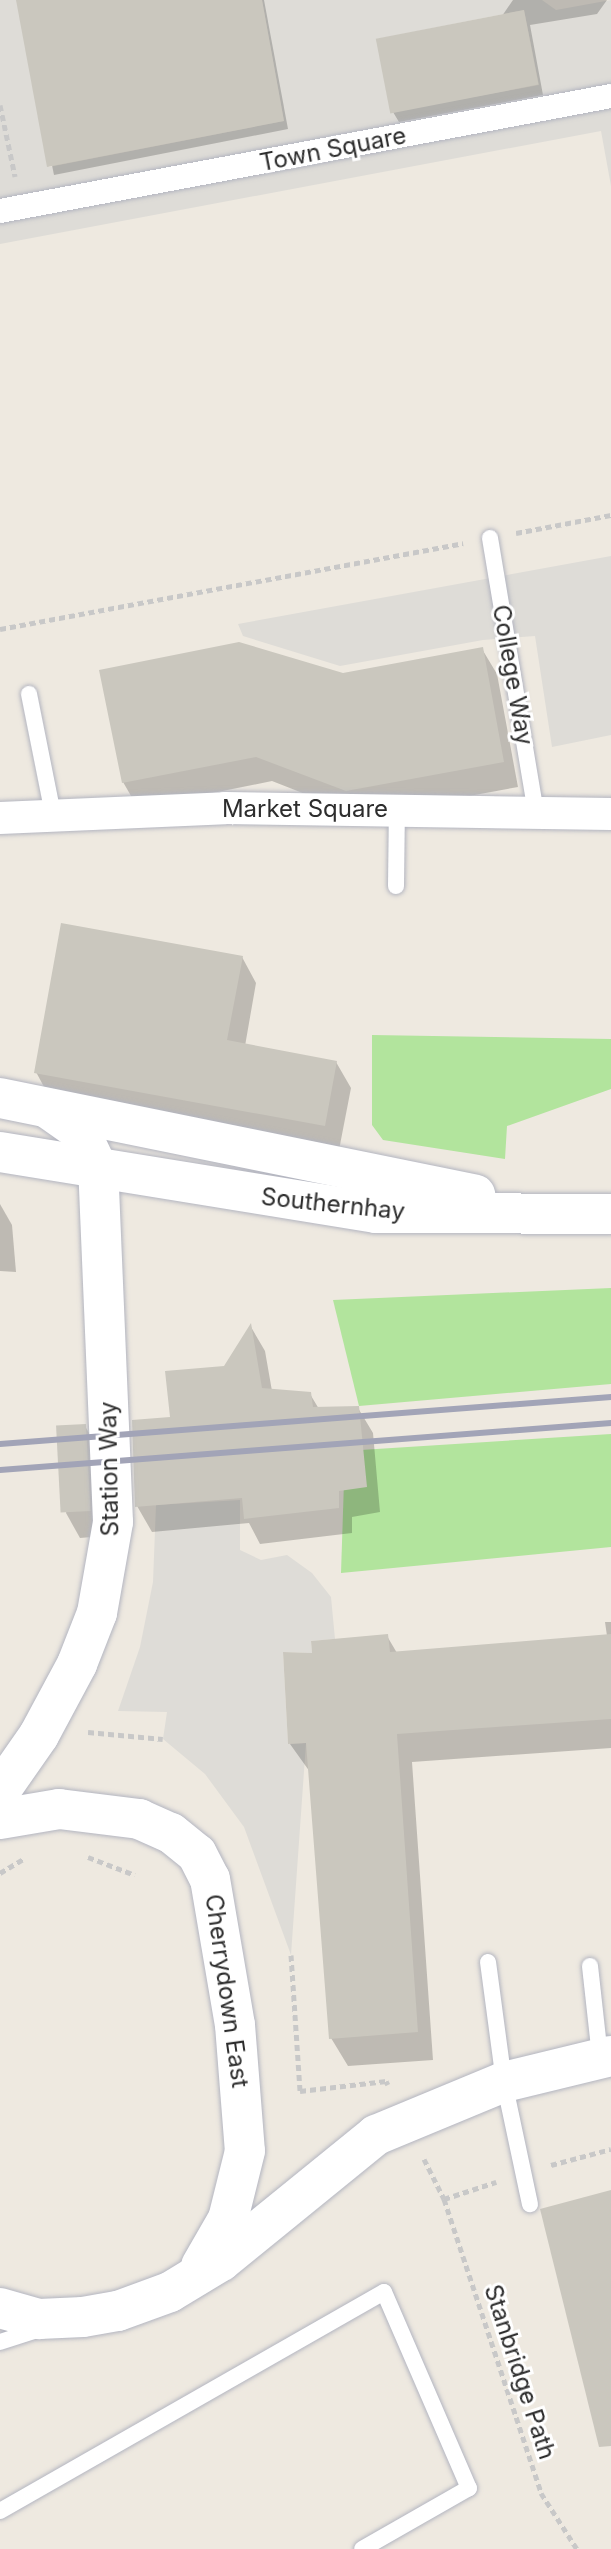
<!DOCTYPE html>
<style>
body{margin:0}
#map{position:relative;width:611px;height:2549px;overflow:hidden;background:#eee9e0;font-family:Inter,sans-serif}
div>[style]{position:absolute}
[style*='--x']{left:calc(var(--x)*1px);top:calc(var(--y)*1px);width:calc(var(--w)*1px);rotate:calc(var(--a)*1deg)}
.green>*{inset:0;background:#b2e49d}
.plaza>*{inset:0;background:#dedcd7}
.shadow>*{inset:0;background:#0003}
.building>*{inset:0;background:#cac7be;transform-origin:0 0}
.path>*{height:5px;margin-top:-2.5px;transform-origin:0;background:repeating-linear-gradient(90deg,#c8c8c8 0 6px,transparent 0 10px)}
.roads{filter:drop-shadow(0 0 2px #b3b5c0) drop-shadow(0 0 2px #b3b5c0)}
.service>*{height:16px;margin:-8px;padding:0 8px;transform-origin:8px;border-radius:8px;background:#fff}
.pedestrian>*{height:24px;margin:-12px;padding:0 12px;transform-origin:12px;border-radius:12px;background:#fff}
.minor>*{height:32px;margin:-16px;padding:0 16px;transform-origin:16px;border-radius:16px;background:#fff}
.tertiary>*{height:40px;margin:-20px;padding:0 20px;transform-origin:20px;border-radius:20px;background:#fff}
.rail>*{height:6px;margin:-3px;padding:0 3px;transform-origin:3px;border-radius:3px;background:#a2a4b7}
span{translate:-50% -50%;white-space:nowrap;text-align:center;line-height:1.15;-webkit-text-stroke:6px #fff;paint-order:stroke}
.street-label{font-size:24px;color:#2d2d2d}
</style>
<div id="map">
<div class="green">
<div style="clip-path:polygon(372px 1035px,611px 1039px,611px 1089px,507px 1126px,505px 1159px,383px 1140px,372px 1125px)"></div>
<div style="clip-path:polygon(611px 1288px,611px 1384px,359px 1406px,333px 1300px)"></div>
<div style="clip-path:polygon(611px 1434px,611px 1547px,341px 1573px,345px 1451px)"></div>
</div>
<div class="plaza">
<div style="clip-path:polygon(evenodd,0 0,17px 0,49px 167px,284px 121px,262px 0,542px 0,556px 10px,611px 0,611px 186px,601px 131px,0 244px,0 0,524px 10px,539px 85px,391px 112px,377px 39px,524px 10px)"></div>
<div style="clip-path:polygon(611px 556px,611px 735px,552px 747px,535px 636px,483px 640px,340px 666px,243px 636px,238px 624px)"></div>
<div style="clip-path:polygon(240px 1500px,240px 1550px,261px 1560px,287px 1555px,312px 1573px,331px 1597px,335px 1639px,311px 1641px,312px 1653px,283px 1652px,288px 1744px,306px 1743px,291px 1955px,244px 1827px,205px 1774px,163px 1739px,167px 1712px,118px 1711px,140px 1647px,153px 1582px,156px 1505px)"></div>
</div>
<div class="shadow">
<div style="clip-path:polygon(18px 0,264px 0,288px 129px,54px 175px)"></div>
<div style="clip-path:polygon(513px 0,607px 0,597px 14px,530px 25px,543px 95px,399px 122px,393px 112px,502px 16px)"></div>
<div style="clip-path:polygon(482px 649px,497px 674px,518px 787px,361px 816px,272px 781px,138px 808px,123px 782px,343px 675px)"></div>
<div style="clip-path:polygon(242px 957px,256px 983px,245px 1046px,336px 1062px,351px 1088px,339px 1150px,50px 1098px,36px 1072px)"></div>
<div style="clip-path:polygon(0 1204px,12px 1225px,16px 1272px,0 1271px)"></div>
<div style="clip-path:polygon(251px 1327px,265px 1351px,272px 1391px,310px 1394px,319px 1409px,358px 1408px,373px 1433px,380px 1512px,352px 1517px,352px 1533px,260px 1544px,249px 1523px,152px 1532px,137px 1506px,172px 1419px,225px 1368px)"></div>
<div style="clip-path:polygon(85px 1426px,99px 1451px,103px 1536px,80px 1538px,66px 1513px)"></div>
<div style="clip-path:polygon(605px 1622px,611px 1622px,611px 1748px,412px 1762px,433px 2060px,348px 2066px,331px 2038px,310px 1772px,290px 1744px,314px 1655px,387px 1636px,397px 1653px,607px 1636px)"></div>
</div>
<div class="building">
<div style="clip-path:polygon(16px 0,262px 0,284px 121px,47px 167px)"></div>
<div style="left:524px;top:10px;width:76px;height:151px;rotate:79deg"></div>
<div style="clip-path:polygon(239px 642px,343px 673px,483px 647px,504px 762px,346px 791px,256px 757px,122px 783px,99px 670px)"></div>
<div style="clip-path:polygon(61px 923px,243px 956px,227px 1040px,337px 1061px,325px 1126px,34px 1073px)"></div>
<div style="clip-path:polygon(251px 1323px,262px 1388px,311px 1392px,313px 1407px,359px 1406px,367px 1487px,339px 1491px,339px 1508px,244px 1519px,242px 1498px,135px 1507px,132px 1420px,170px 1417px,165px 1371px,224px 1366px)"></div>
<div style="left:86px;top:1424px;width:87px;height:30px;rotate:87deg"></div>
<div style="clip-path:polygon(388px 1634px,390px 1652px,611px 1634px,611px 1719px,397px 1734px,418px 2032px,329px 2039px,306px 1743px,288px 1744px,283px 1652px,312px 1653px,311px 1641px)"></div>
<div style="clip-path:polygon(611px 2190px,611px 2446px,599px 2447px,540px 2209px)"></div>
</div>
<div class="path">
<div style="--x:0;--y:105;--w:73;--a:78.1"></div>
<div style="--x:516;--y:533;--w:97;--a:-10.7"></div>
<div style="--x:0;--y:629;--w:471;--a:-10.5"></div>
<div style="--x:88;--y:1732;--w:75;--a:5.3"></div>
<div style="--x:88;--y:1857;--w:50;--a:21"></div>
<div style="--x:0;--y:1873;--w:27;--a:-31"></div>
<div style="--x:291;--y:1955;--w:136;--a:86.2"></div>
<div style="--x:300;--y:2091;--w:87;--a:-6.6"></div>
<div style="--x:386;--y:2081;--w:4;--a:63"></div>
<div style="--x:424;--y:2159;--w:45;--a:63.4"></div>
<div style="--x:444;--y:2199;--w:310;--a:71.7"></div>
<div style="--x:541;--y:2493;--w:67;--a:57.3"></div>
<div style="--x:551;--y:2165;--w:62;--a:-14.9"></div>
<div style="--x:444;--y:2199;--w:55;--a:-18.1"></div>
</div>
<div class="roads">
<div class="service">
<div style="--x:490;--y:538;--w:279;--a:80.5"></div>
<div style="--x:29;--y:694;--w:122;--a:78.7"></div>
<div style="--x:396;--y:886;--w:77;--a:-89.3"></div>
<div style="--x:488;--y:1962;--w:121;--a:82.4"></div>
<div style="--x:504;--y:2082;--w:125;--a:78"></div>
<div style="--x:590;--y:1966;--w:92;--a:83.7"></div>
<div style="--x:0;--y:2342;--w:45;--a:-18"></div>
<div style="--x:0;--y:2511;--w:442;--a:-29.7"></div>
<div style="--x:384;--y:2292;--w:214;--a:66.6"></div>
<div style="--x:469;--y:2488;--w:123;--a:150.3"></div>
</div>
<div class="pedestrian">
<div style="--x:0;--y:211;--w:622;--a:-10.66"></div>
</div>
<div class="minor">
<div style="--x:0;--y:818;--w:225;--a:-2.5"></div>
<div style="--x:225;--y:808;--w:386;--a:0.9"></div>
</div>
<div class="tertiary">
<div style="--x:0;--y:1098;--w:485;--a:11.5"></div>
<div style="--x:0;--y:1152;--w:381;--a:9.2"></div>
<div style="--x:376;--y:1213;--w:235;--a:0.2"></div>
<div style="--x:0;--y:1791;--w:68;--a:-55.1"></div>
<div style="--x:39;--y:1735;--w:81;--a:-61.8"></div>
<div style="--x:77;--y:1664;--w:55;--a:-68.6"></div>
<div style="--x:97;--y:1613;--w:92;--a:-80"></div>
<div style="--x:113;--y:1522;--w:353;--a:-92.4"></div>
<div style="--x:98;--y:1169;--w:42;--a:-115.3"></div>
<div style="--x:80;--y:1131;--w:38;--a:-145"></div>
<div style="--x:0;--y:1819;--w:60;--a:-9.6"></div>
<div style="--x:59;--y:1809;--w:81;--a:7.1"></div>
<div style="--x:139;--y:1819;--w:35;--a:24"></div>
<div style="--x:171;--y:1833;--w:33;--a:39"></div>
<div style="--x:197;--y:1854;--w:28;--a:63"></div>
<div style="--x:210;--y:1879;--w:148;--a:80.3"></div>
<div style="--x:235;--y:2025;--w:126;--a:85.5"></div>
<div style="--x:245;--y:2151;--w:70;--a:104"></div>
<div style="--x:228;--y:2219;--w:54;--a:119.9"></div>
<div style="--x:0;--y:2308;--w:41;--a:15.8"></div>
<div style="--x:39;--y:2319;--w:44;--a:-2.6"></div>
<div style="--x:83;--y:2317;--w:36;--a:-10"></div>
<div style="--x:118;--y:2311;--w:55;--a:-20.1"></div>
<div style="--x:170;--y:2292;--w:60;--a:-31.3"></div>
<div style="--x:221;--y:2261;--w:200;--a:-39.1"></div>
<div style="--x:376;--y:2135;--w:139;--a:-22.5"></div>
<div style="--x:504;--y:2082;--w:110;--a:-13.7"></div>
</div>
</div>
<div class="rail">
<div style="--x:0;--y:1444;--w:613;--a:-4.4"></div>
<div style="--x:0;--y:1470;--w:613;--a:-4.4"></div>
</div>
<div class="street-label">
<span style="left:333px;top:149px;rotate:-11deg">Town Square</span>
<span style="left:513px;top:675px;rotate:80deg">College Way</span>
<span style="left:305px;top:809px">Market Square</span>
<span style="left:333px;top:1204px;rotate:6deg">Southernhay</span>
<span style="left:109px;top:1469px;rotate:-91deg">Station Way</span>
<span style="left:227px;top:1991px;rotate:82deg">Cherrydown East</span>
<span style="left:520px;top:2372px;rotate:72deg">Stanbridge Path</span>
</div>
</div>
